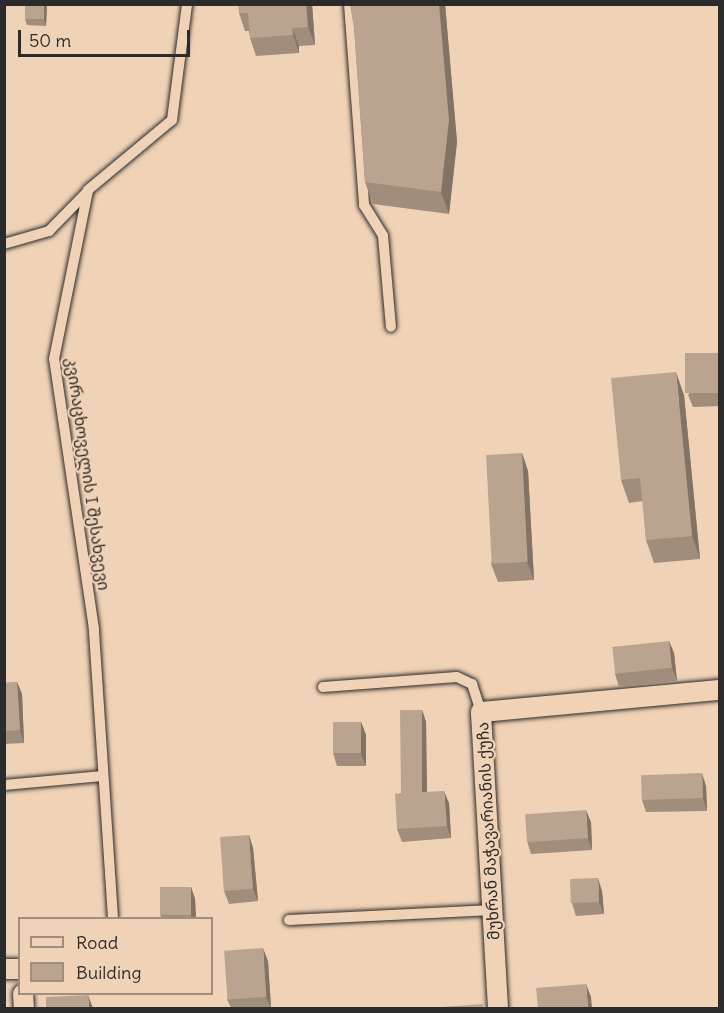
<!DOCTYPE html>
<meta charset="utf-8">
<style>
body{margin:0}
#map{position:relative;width:724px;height:1013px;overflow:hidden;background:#f0d2b6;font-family:Delius,"Noto Sans Georgian",sans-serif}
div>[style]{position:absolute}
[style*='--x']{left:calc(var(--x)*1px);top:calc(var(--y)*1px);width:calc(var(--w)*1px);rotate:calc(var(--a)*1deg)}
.roads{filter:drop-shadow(0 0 2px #2b2b2b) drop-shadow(0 0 2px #2b2b2b)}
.lane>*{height:10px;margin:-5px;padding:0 5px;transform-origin:5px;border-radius:5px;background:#f0d2b6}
.street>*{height:20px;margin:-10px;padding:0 10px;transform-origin:10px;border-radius:10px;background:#f0d2b6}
.wall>*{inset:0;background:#a08d7c}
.shaded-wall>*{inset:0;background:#827365}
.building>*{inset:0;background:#baa490;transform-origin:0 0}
span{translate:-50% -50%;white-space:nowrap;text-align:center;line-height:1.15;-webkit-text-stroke:4.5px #f0d2b6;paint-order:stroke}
.street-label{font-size:16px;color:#2b2b2b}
.frame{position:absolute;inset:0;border:6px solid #2b2b2b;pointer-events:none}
.legend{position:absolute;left:18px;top:917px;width:195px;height:78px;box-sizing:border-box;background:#f0d2b6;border:2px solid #a18f7e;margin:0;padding:8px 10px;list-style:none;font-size:18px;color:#2b2b2b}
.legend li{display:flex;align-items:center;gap:12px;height:30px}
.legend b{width:30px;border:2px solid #a18f7e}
.scale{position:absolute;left:18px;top:30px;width:172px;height:27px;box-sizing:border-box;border:3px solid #2b2b2b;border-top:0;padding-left:8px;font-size:18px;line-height:21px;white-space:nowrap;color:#2b2b2b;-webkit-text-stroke:4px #f0d2b6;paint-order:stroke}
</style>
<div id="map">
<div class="roads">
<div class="lane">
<div style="--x:349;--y:4;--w:202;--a:85.7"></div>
<div style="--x:364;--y:205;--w:36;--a:58"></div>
<div style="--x:383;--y:236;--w:91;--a:85"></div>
<div style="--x:4;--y:244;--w:47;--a:-16.1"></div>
<div style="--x:49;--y:231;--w:56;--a:-45.7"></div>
<div style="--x:323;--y:687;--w:134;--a:-4.3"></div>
<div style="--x:457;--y:677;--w:17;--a:25"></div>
<div style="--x:472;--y:684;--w:29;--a:72"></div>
<div style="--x:4;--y:785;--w:99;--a:-5.2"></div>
<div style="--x:113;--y:918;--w:290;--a:-93.8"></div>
<div style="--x:94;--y:629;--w:273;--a:-98.4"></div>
<div style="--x:54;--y:359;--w:172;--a:-78.6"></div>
<div style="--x:88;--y:190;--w:109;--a:-39.8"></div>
<div style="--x:172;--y:120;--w:117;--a:-82.6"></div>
<div style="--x:289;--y:920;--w:204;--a:-2.8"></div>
</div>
<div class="street">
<div style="--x:4;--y:969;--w:16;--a:0"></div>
<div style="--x:23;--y:994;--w:14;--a:86"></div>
<div style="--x:498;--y:1008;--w:296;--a:-93.3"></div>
<div style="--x:481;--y:712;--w:240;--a:-5.3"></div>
</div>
</div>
<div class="wall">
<div style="clip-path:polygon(47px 4px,46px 26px,27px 25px,25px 19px)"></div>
<div style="clip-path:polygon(312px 4px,315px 45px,299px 46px,299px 53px,256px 56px,250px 38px,249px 31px,245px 31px,239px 13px)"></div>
<div style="clip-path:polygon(350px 4px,445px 4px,457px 142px,449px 214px,373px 204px,365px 182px,354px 27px)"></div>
<div style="clip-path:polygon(720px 353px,720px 406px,693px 407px,688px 395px)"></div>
<div style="clip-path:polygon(684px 395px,700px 559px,654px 563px,646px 540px,643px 501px,629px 503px,621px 480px)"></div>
<div style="clip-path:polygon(522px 453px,528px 471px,534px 580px,498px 582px,491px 564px)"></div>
<div style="clip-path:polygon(669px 641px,674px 653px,677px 681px,619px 687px,615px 674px)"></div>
<div style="clip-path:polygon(17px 682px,22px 694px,24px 743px,4px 744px,4px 683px)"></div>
<div style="clip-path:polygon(422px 710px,426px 722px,427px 792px,449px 803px,451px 838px,402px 842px,397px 829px,401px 793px)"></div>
<div style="clip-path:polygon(361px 722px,366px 735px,366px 766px,337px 766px,333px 753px)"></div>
<div style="clip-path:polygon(706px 786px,707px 811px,646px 812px,642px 800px)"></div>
<div style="clip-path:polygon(591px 822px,592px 850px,531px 854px,527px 841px)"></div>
<div style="clip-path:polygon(249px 835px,253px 848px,258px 901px,229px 904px,224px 891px)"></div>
<div style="clip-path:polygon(191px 887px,195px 899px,196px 918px,162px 918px,160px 915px)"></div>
<div style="clip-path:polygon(602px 891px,604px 914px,576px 916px,572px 903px)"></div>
<div style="clip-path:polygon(268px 961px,271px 1008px,231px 1008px,227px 999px)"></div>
</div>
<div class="shaded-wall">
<div style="clip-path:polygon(44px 4px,47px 4px,46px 26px,44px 20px)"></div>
<div style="clip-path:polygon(306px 4px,312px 4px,315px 45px,308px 27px)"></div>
<div style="clip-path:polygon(439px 4px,445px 4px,457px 142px,449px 214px,441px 192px)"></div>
<div style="clip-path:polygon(292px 28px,299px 46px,299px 53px,293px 35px)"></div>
<div style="clip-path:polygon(676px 372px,684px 395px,700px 559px,692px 536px)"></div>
<div style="clip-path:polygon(522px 453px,528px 471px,534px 580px,527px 562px)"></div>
<div style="clip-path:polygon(669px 641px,674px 653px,677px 681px,672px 668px)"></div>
<div style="clip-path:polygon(17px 682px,22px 694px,24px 743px,20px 730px)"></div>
<div style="clip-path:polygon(422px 710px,426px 722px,427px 804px,422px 792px)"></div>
<div style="clip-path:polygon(361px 722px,366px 735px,366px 766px,361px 754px)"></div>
<div style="clip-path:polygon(702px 773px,706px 786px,707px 811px,703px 798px)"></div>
<div style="clip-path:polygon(444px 791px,449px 803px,451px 838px,447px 826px)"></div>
<div style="clip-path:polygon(586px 810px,591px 822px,592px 850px,588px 838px)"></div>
<div style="clip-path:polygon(249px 835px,253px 848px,258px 901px,253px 889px)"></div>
<div style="clip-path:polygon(598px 878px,602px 891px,604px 914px,599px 902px)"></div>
<div style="clip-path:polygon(191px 887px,195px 899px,196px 918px,192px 918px,191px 915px)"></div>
<div style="clip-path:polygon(263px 948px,268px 961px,271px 1008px,266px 997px)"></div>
<div style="clip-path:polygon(586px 984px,591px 997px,592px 1008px,588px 1008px)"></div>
<div style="clip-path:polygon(88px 995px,93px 1008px,89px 1008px)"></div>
</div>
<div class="building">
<div style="left:25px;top:4px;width:19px;height:15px"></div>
<div style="clip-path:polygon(238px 4px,306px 4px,308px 27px,292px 28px,293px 35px,250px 38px,248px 13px,239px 13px)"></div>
<div style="clip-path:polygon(350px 4px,439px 4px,449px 120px,441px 192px,365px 182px,354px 27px)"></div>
<div style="left:720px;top:353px;width:40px;height:35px;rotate:90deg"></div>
<div style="clip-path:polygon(676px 372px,692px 536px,646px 540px,640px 478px,621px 480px,611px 378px)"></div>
<div style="left:522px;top:453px;width:109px;height:36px;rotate:87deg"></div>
<div style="left:669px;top:641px;width:27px;height:57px;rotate:84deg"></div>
<div style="clip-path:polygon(17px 682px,20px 730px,4px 731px,4px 683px)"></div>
<div style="clip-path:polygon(400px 710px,422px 710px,422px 792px,444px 791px,447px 826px,397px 829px,395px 794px,401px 793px)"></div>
<div style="left:333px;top:722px;width:28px;height:31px"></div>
<div style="left:702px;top:773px;width:25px;height:61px;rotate:88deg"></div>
<div style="left:586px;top:810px;width:28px;height:61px;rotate:86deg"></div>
<div style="left:249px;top:835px;width:54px;height:29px;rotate:86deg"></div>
<div style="left:598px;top:878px;width:24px;height:28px;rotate:88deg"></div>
<div style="left:160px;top:887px;width:31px;height:28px"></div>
<div style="left:263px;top:948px;width:49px;height:39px;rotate:86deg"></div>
<div style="clip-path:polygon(586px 984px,588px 1008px,538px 1008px,536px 988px)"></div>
<div style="clip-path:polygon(88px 995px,89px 1008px,46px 1008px,46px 997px)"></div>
<div style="clip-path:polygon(483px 1004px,483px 1008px,428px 1008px)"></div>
</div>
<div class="street-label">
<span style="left:88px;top:474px;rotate:82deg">კვირაცხოველის I შესახვევი</span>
<span style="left:488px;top:831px;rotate:-93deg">მუხრან მაჭავარიანის ქუჩა</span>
</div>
<div class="frame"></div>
<ul class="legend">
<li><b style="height:8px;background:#f0d2b6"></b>Road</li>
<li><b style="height:16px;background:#baa490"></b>Building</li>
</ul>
<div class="scale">50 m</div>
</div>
